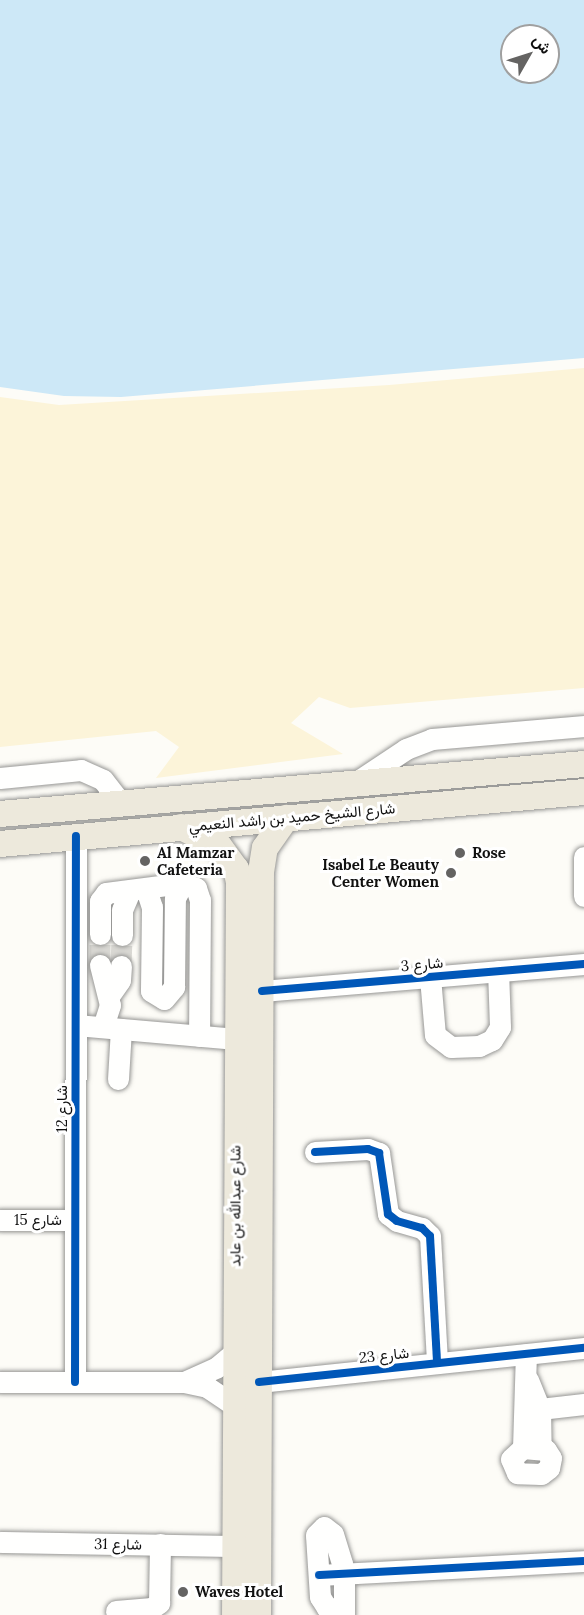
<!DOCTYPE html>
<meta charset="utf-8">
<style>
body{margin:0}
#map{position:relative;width:584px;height:1615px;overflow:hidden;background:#fdfcf7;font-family:Lora,Vazirmatn,serif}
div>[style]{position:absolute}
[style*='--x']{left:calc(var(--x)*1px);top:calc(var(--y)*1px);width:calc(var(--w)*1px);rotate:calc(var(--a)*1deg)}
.sand>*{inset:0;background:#fcf4d9}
.water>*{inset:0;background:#cde8f7}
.minor-tunnel>*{height:21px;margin-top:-10.5px;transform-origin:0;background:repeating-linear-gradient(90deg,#dad9d4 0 21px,transparent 0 31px)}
.roads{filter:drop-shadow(0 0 2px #979795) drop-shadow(0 0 2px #979795)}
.minor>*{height:21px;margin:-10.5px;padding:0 10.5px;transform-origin:10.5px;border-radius:10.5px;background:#fffffe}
.major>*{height:26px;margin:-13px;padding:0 13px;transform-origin:13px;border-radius:13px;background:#ede9dc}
.cycleway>*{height:8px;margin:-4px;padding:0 4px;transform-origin:4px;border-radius:4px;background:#0057b8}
.dots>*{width:16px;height:16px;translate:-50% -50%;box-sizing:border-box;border:3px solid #fff;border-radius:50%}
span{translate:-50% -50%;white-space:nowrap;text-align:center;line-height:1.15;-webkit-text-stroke:6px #fff;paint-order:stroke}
.street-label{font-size:15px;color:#111}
.poi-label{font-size:15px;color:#111;font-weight:700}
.left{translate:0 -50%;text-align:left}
.right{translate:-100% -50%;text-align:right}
.north{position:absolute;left:500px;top:24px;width:60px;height:60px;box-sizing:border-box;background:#fff;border:2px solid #a0a0a0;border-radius:50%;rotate:51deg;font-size:16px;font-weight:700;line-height:24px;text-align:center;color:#111}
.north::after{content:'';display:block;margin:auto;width:21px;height:27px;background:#646362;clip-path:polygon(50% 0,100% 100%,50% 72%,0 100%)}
</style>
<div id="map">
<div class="sand">
<div style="clip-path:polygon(584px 368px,584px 688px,350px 708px,319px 697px,291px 723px,343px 754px,156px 778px,179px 747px,156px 731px,0 747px,0 397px,59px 405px,389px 385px)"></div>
</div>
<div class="water">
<div style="clip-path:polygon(evenodd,0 0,584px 0,584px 358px,121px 397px,64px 396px,0 387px,0 0,512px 36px,548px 36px,548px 72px,512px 72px,512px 36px)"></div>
</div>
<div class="minor-tunnel">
<div style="--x:100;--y:965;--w:31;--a:-90"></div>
<div style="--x:121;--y:966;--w:31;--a:-88"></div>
</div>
<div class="roads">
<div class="minor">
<div style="--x:0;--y:778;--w:81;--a:-5.6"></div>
<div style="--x:81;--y:770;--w:24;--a:24"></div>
<div style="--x:103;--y:780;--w:31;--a:52"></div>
<div style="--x:355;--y:783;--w:61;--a:-33.7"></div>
<div style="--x:406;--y:749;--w:28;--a:-21"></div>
<div style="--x:432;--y:739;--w:153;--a:-4.9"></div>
<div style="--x:584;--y:857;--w:39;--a:90"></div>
<div style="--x:146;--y:889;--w:19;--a:72"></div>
<div style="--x:152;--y:907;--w:84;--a:90.7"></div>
<div style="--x:151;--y:991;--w:15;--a:32"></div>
<div style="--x:164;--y:999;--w:16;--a:-50"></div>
<div style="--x:174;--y:987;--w:89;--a:-89.4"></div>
<div style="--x:175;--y:898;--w:17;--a:-62"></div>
<div style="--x:100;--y:934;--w:33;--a:-90"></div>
<div style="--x:100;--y:901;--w:10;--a:-53"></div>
<div style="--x:106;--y:893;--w:78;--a:-7.4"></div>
<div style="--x:183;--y:883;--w:14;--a:21"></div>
<div style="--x:196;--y:888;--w:13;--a:72"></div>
<div style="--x:200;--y:900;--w:136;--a:90.4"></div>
<div style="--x:122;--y:935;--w:25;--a:-90"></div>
<div style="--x:122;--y:910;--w:21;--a:-67"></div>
<div style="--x:100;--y:965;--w:41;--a:76"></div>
<div style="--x:110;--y:1005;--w:23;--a:108"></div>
<div style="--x:430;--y:977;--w:58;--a:85.1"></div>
<div style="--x:435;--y:1035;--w:20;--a:37"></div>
<div style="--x:451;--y:1047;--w:28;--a:-2"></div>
<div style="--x:479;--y:1046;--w:14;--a:-25"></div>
<div style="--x:492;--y:1040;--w:15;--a:-58"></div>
<div style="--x:500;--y:1027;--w:56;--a:-92"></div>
<div style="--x:262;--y:991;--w:323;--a:-4.8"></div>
<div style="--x:109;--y:996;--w:19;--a:-55"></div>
<div style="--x:120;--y:980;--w:14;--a:-86"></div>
<div style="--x:76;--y:1025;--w:161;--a:5"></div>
<div style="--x:118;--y:1079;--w:50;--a:-86.6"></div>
<div style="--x:315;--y:1152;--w:53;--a:-3.2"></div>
<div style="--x:368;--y:1149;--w:12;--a:20"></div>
<div style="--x:379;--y:1153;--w:62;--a:81.6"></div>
<div style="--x:388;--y:1214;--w:11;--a:38"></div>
<div style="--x:397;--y:1221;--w:26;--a:16"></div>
<div style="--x:422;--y:1228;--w:11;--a:45"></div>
<div style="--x:430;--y:1236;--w:127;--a:86.8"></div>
<div style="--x:0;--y:1220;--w:75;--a:0"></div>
<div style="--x:528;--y:1380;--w:31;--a:68"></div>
<div style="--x:540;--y:1409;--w:39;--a:89"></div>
<div style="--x:0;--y:1382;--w:184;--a:0"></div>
<div style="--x:184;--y:1382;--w:24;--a:12"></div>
<div style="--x:207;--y:1387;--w:34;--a:34"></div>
<div style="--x:75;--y:1382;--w:546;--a:-89.9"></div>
<div style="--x:184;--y:1382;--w:36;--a:-24"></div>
<div style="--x:217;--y:1367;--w:23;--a:-40"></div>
<div style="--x:259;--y:1382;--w:327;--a:-6"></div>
<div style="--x:540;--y:1409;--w:44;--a:-6.5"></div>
<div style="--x:523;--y:1448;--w:23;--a:5"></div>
<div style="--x:546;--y:1450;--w:9;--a:58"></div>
<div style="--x:551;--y:1458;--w:10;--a:101"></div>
<div style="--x:549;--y:1468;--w:10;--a:143"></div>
<div style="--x:541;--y:1474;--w:24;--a:-178"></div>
<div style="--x:517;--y:1473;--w:15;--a:-113"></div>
<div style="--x:511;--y:1459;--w:16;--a:-43"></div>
<div style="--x:523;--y:1448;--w:94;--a:-88.2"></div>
<div style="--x:0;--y:1542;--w:235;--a:1"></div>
<div style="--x:319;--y:1575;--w:265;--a:-3"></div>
<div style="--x:344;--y:1609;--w:17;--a:-177"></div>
<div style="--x:327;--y:1608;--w:13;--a:-122"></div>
<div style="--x:320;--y:1597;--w:62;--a:-93.7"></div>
<div style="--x:316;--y:1535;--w:11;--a:-45"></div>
<div style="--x:324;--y:1527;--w:11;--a:38"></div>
<div style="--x:333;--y:1534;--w:31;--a:73"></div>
<div style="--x:342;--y:1564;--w:10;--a:79"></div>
<div style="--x:344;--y:1574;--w:41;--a:90"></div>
<div style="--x:116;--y:1611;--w:36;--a:-5"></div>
<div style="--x:152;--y:1608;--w:9;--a:-36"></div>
<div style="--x:159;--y:1603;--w:59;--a:-89"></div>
</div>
<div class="major">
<div style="--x:0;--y:814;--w:586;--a:-4.89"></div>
<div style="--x:181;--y:827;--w:42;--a:26.6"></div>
<div style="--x:219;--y:846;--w:29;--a:54"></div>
<div style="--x:236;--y:869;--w:13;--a:77"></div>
<div style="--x:239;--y:882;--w:733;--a:90.31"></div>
<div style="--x:0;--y:844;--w:586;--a:-5.09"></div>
<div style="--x:258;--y:1615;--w:743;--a:-89.77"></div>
<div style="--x:261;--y:872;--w:24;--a:-81"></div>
<div style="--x:265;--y:848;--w:37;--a:-55"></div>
</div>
</div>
<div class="cycleway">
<div style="--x:262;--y:991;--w:323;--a:-4.8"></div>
<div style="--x:315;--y:1152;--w:53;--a:-3.2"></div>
<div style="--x:368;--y:1149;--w:12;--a:20"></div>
<div style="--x:379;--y:1153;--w:62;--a:81.6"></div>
<div style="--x:388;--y:1214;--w:11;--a:38"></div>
<div style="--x:397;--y:1221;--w:26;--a:16"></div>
<div style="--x:422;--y:1228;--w:11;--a:45"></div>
<div style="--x:430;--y:1236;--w:127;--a:86.8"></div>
<div style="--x:75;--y:1382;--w:546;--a:-89.9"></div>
<div style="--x:259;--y:1382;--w:327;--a:-6"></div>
<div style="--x:319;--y:1575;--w:265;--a:-3"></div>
</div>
<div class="dots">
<div style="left:460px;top:853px;background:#646362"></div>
<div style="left:145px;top:861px;background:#646362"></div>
<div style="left:451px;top:873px;background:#646362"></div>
<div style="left:183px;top:1592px;background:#646362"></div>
</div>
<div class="street-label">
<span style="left:292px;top:817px;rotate:-5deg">شارع الشيخ حميد بن راشد النعيمي</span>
<span style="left:422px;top:964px;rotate:-5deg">شارع 3</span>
<span style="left:62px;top:1109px;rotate:-90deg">شارع 12</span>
<span style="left:235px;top:1206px;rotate:-90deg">شارع عبدالله بن عابد</span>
<span style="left:38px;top:1220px">شارع 15</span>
<span style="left:384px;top:1355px;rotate:-6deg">شارع 23</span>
<span style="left:118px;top:1544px;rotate:1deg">شارع 31</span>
</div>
<div class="poi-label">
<span class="left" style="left:157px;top:861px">Al Mamzar<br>Cafeteria</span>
<span class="left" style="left:472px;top:853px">Rose</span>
<span class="right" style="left:439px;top:873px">Isabel Le Beauty<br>Center Women</span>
<span class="left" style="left:195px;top:1592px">Waves Hotel</span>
</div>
<div class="north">ش</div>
</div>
